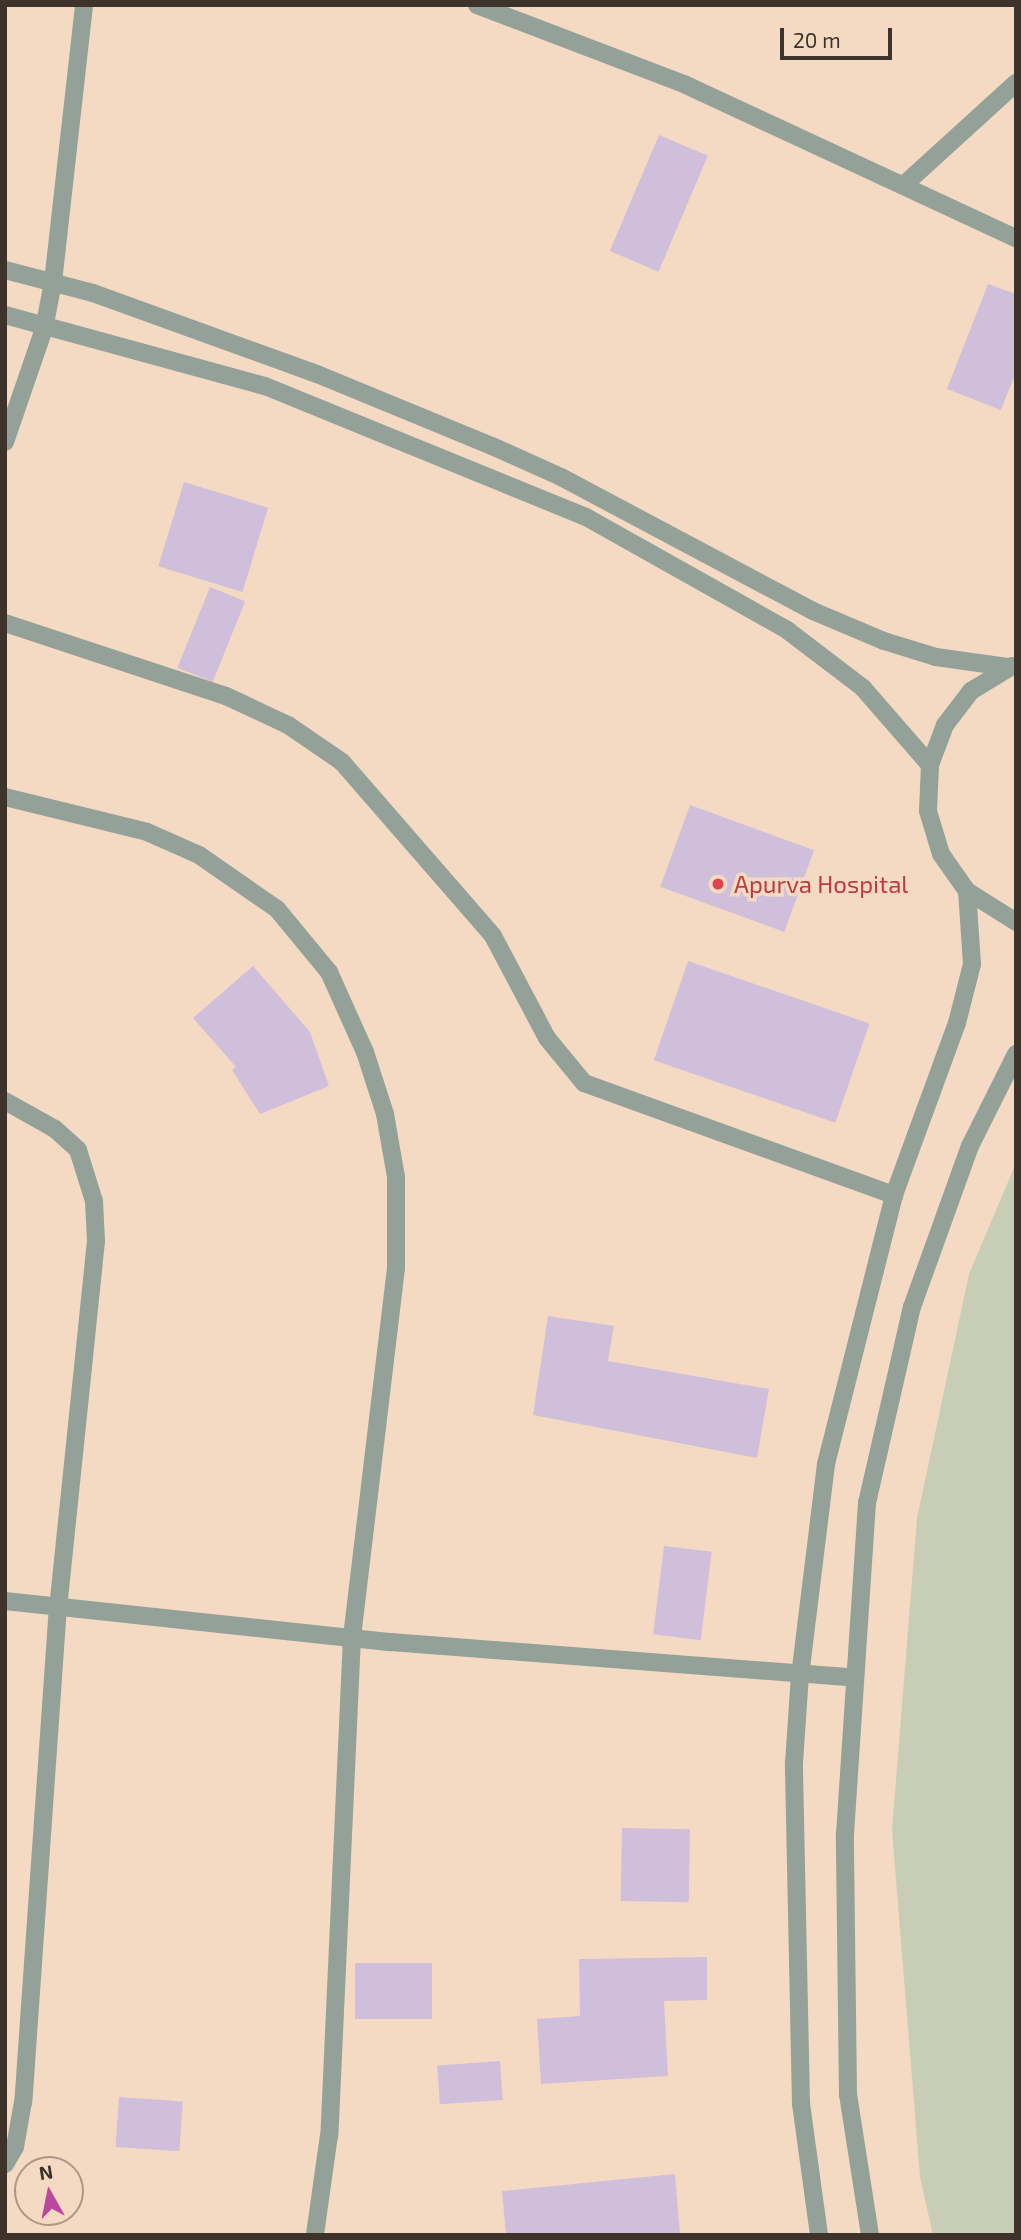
<!DOCTYPE html>
<style>
body{margin:0}
#map{position:relative;width:1021px;height:2240px;overflow:hidden;background:#f4dac3;font-family:"Exo 2",sans-serif}
div>[style]{position:absolute}
[style*='--x']{left:calc(var(--x)*1px);top:calc(var(--y)*1px);width:calc(var(--w)*1px);rotate:calc(var(--a)*1deg)}
.green>*{inset:0;background:#c8ceb5}
.building>*{inset:0;background:#d0bfda;transform-origin:0 0}
.minor>*{height:18px;margin:-9px;padding:0 9px;transform-origin:9px;border-radius:9px;background:#93a199}
.tertiary>*{height:18px;margin:-9px;padding:0 9px;transform-origin:9px;border-radius:9px;background:#93a199}
.dots>*{width:19px;height:19px;translate:-50% -50%;box-sizing:border-box;border:4px solid #f4dac3;border-radius:50%}
span{translate:-50% -50%;white-space:nowrap;text-align:center;line-height:1.15;-webkit-text-stroke:7px #f4dac3;paint-order:stroke}
.health-label{font-size:24px;color:#be3a42}
.left{translate:0 -50%;text-align:left}
.frame{position:absolute;inset:0;border:7px solid #3d332a;pointer-events:none}
.north{position:absolute;left:14px;top:2156px;width:70px;height:70px;box-sizing:border-box;background:#f4dac3;border:2px solid #ab9786;border-radius:50%;rotate:351deg;font-size:19px;font-weight:700;line-height:28px;text-align:center;color:#3d332a}
.north::after{content:'';display:block;margin:auto;width:24px;height:32px;background:#bc479f;clip-path:polygon(50% 0,100% 100%,50% 72%,0 100%)}
.scale{position:absolute;left:780px;top:28px;width:112px;height:32px;box-sizing:border-box;border:4px solid #3d332a;border-top:0;padding-left:9px;font-size:21px;line-height:24px;white-space:nowrap;color:#3d332a;-webkit-text-stroke:5px #f4dac3;paint-order:stroke}
</style>
<div id="map">
<div class="green">
<div style="clip-path:polygon(1016px 1163px,1016px 2235px,933px 2235px,920px 2177px,892px 1830px,917px 1518px,969px 1274px)"></div>
</div>
<div class="building">
<div style="left:659px;top:135px;width:53px;height:126px;rotate:23deg"></div>
<div style="clip-path:polygon(988px 284px,1016px 294px,1016px 372px,1001px 410px,947px 389px)"></div>
<div style="left:184px;top:482px;width:88px;height:88px;rotate:17deg"></div>
<div style="left:210px;top:587px;width:38px;height:87px;rotate:22deg"></div>
<div style="left:690px;top:805px;width:132px;height:87px;rotate:20deg"></div>
<div style="left:688px;top:961px;width:192px;height:105px;rotate:19deg"></div>
<div style="clip-path:polygon(253px 966px,310px 1032px,329px 1086px,260px 1114px,232px 1070px,236px 1067px,193px 1018px)"></div>
<div style="clip-path:polygon(548px 1316px,614px 1326px,608px 1361px,769px 1389px,757px 1458px,533px 1415px)"></div>
<div style="left:664px;top:1546px;width:48px;height:89px;rotate:7deg"></div>
<div style="left:622px;top:1828px;width:68px;height:73px;rotate:1deg"></div>
<div style="clip-path:polygon(707px 1957px,707px 2000px,664px 2001px,668px 2076px,541px 2084px,537px 2019px,580px 2016px,579px 1959px)"></div>
<div style="left:355px;top:1963px;width:77px;height:56px"></div>
<div style="left:500px;top:2061px;width:39px;height:63px;rotate:86deg"></div>
<div style="left:119px;top:2097px;width:64px;height:50px;rotate:4deg"></div>
<div style="clip-path:polygon(675px 2174px,680px 2235px,506px 2235px,502px 2191px)"></div>
</div>
<div class="minor">
<div style="--x:477;--y:5;--w:224;--a:20.9"></div>
<div style="--x:686;--y:85;--w:364;--a:24.9"></div>
<div style="--x:906;--y:183;--w:149;--a:-42.3"></div>
<div style="--x:5;--y:442;--w:120;--a:-71"></div>
<div style="--x:44;--y:329;--w:48;--a:-79.2"></div>
<div style="--x:53;--y:282;--w:279;--a:-83.6"></div>
<div style="--x:5;--y:623;--w:233;--a:18.3"></div>
<div style="--x:226;--y:696;--w:68;--a:25.1"></div>
<div style="--x:288;--y:725;--w:65;--a:34.4"></div>
<div style="--x:342;--y:762;--w:230;--a:49"></div>
<div style="--x:493;--y:936;--w:115;--a:62.1"></div>
<div style="--x:547;--y:1038;--w:58;--a:50.6"></div>
<div style="--x:584;--y:1083;--w:330;--a:19.9"></div>
<div style="--x:5;--y:797;--w:146;--a:13.8"></div>
<div style="--x:147;--y:832;--w:57;--a:23.9"></div>
<div style="--x:199;--y:855;--w:95;--a:34.7"></div>
<div style="--x:277;--y:909;--w:82;--a:50.5"></div>
<div style="--x:329;--y:972;--w:88;--a:65.8"></div>
<div style="--x:365;--y:1052;--w:65;--a:72.1"></div>
<div style="--x:385;--y:1114;--w:64;--a:80.1"></div>
<div style="--x:396;--y:1177;--w:91;--a:90"></div>
<div style="--x:396;--y:1268;--w:372;--a:96.8"></div>
<div style="--x:352;--y:1637;--w:499;--a:92.6"></div>
<div style="--x:329;--y:2135;--w:101;--a:98"></div>
<div style="--x:5;--y:1101;--w:57;--a:29.2"></div>
<div style="--x:55;--y:1129;--w:31;--a:42"></div>
<div style="--x:78;--y:1150;--w:53;--a:72.6"></div>
<div style="--x:94;--y:1201;--w:40;--a:87.1"></div>
<div style="--x:96;--y:1241;--w:367;--a:95.9"></div>
<div style="--x:58;--y:1606;--w:497;--a:94"></div>
<div style="--x:23;--y:2102;--w:46;--a:100.1"></div>
<div style="--x:15;--y:2147;--w:20;--a:120"></div>
<div style="--x:5;--y:1601;--w:388;--a:6.1"></div>
<div style="--x:391;--y:1642;--w:464;--a:4.4"></div>
</div>
<div class="tertiary">
<div style="--x:5;--y:270;--w:91;--a:14.6"></div>
<div style="--x:93;--y:293;--w:238;--a:19.9"></div>
<div style="--x:317;--y:374;--w:189;--a:22.4"></div>
<div style="--x:492;--y:446;--w:76;--a:24.2"></div>
<div style="--x:561;--y:477;--w:285;--a:28"></div>
<div style="--x:813;--y:611;--w:77;--a:22.9"></div>
<div style="--x:884;--y:641;--w:54;--a:17.1"></div>
<div style="--x:936;--y:657;--w:72;--a:8"></div>
<div style="--x:5;--y:315;--w:270;--a:15.3"></div>
<div style="--x:265;--y:386;--w:347;--a:22.2"></div>
<div style="--x:586;--y:517;--w:231;--a:29.3"></div>
<div style="--x:787;--y:630;--w:96;--a:37.3"></div>
<div style="--x:863;--y:688;--w:102;--a:49"></div>
<div style="--x:1012;--y:666;--w:48;--a:148.6"></div>
<div style="--x:971;--y:691;--w:43;--a:127.4"></div>
<div style="--x:945;--y:725;--w:43;--a:110.6"></div>
<div style="--x:930;--y:765;--w:46;--a:92.5"></div>
<div style="--x:928;--y:811;--w:45;--a:73.2"></div>
<div style="--x:941;--y:854;--w:45;--a:54.9"></div>
<div style="--x:967;--y:891;--w:58;--a:32.3"></div>
<div style="--x:819;--y:2235;--w:132;--a:-97.8"></div>
<div style="--x:801;--y:2104;--w:341;--a:-91.2"></div>
<div style="--x:794;--y:1763;--w:87;--a:-86.1"></div>
<div style="--x:800;--y:1676;--w:214;--a:-83"></div>
<div style="--x:826;--y:1464;--w:277;--a:-75.8"></div>
<div style="--x:894;--y:1195;--w:183;--a:-69.9"></div>
<div style="--x:957;--y:1023;--w:61;--a:-75.7"></div>
<div style="--x:972;--y:964;--w:73;--a:-93.9"></div>
<div style="--x:870;--y:2235;--w:142;--a:-98.9"></div>
<div style="--x:848;--y:2095;--w:261;--a:-90.7"></div>
<div style="--x:845;--y:1834;--w:332;--a:-86.2"></div>
<div style="--x:867;--y:1503;--w:201;--a:-77.1"></div>
<div style="--x:912;--y:1307;--w:171;--a:-70.2"></div>
<div style="--x:970;--y:1146;--w:103;--a:-63.4"></div>
</div>
<div class="dots">
<div style="left:718px;top:884px;background:#e0444e"></div>
</div>
<div class="health-label">
<span class="left" style="left:734px;top:884px">Apurva Hospital</span>
</div>
<div class="frame"></div>
<div class="north">N</div>
<div class="scale">20 m</div>
</div>
